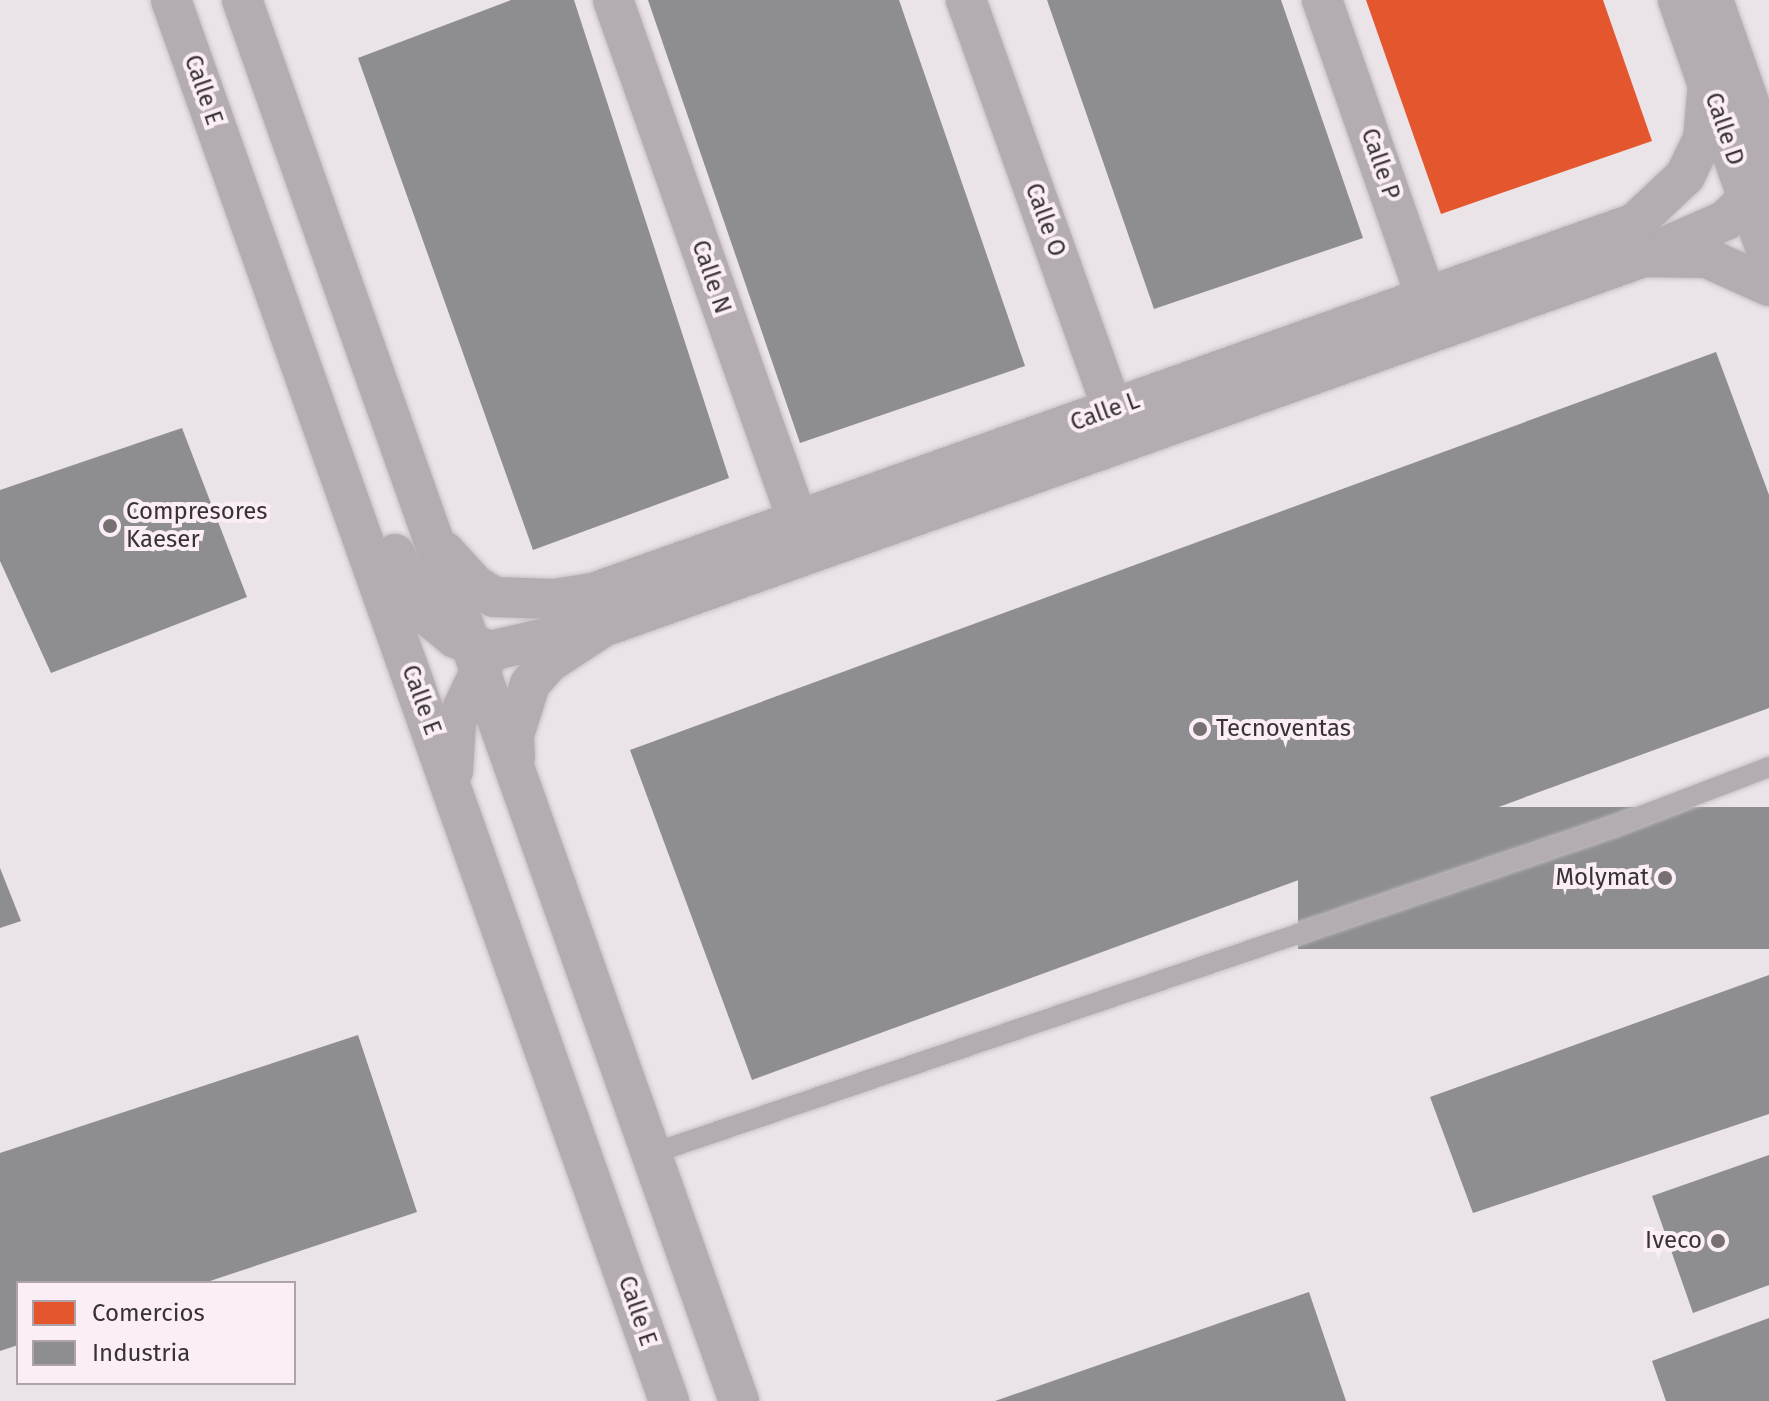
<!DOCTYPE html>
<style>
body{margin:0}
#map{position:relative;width:1769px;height:1401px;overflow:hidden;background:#eae3e7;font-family:"Fira Sans",sans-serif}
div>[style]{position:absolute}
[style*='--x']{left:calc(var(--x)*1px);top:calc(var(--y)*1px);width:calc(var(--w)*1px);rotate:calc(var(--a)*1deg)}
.shops>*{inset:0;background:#e4572e}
.industry>*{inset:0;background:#8d8d92;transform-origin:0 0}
.roads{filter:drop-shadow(0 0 2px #c5c0c3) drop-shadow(0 0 2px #c5c0c3)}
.service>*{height:20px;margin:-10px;padding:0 10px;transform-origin:10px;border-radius:10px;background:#b3acb0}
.minor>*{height:40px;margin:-20px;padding:0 20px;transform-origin:20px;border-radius:20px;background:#b3acb0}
.dots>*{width:22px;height:22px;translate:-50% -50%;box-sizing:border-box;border:4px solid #fbeef4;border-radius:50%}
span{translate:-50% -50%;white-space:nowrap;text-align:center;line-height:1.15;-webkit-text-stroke:8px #fbeef4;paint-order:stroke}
.street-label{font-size:24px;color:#373235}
.poi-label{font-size:24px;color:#373235}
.left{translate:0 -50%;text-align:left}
.right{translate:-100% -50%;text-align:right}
.legend{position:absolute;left:16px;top:1281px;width:280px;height:104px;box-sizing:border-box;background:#fbeef4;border:2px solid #ada3a8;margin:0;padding:10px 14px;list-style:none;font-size:24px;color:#373235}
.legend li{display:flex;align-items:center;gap:16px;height:40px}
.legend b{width:40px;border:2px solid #ada3a8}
</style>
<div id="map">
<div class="shops">
<div style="clip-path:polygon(1366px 0,1603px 0,1652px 141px,1441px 214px)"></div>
</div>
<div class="industry">
<div style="clip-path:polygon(511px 0,574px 0,729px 478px,533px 550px,358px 58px)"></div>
<div style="clip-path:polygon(648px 0,899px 0,1025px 366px,800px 443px)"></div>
<div style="clip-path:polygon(1047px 0,1281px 0,1363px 238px,1154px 309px)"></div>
<div style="clip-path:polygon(1716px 352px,1769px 495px,1769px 708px,752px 1080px,630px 750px)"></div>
<div style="clip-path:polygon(182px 428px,247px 597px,51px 673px,0 561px,0 490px)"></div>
<div style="left:1769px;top:807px;width:142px;height:471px;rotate:90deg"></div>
<div style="clip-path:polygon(0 868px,21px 921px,0 928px)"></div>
<div style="clip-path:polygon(1769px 975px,1769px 1114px,1473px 1213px,1430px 1097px)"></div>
<div style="clip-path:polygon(358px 1035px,417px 1212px,204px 1283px,18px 1283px,18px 1345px,0 1351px,0 1153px)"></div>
<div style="clip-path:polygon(1769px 1155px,1769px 1285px,1693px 1313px,1652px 1196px)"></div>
<div style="clip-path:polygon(1309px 1292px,1346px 1401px,995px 1401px)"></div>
<div style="clip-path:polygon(1769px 1318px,1769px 1401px,1666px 1401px,1652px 1361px)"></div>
</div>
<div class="roads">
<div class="service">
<div style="--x:651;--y:1154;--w:1015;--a:-18.79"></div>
<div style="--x:1612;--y:827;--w:168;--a:-20.9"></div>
</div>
<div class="minor">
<div style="--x:171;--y:0;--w:1487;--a:70.43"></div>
<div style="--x:242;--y:0;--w:1487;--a:70.47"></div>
<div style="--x:613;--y:0;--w:580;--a:70.47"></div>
<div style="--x:966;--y:0;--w:459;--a:70.3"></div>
<div style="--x:1322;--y:0;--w:339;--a:70.7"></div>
<div style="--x:1678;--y:0;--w:274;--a:70.6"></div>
<div style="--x:1713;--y:0;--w:169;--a:70.6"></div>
<div style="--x:1651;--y:253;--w:82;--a:-23.7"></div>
<div style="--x:1726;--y:220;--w:54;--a:-45"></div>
<div style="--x:444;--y:551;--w:46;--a:47.6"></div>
<div style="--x:475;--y:585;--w:22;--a:32"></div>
<div style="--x:494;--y:597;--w:60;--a:1.9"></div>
<div style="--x:554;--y:599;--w:39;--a:-9"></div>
<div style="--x:593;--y:593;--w:1106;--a:-19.55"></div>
<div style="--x:1635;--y:223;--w:69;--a:-43.2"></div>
<div style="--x:1685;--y:176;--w:41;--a:-64.1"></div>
<div style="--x:1703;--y:139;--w:56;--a:-84.9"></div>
<div style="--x:395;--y:554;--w:60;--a:65.6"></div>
<div style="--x:420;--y:609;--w:45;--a:39.6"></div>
<div style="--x:455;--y:638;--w:37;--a:20"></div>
<div style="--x:490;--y:651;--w:92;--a:-13.1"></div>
<div style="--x:515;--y:757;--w:22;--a:-93"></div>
<div style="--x:514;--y:735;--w:53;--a:-72.6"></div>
<div style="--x:530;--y:684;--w:28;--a:-49"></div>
<div style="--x:548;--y:663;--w:66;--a:-33.2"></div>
<div style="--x:603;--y:627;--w:1105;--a:-19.57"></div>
<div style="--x:1644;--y:257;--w:63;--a:0.9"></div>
<div style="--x:1707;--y:258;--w:68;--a:24.3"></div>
<div style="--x:453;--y:771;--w:49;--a:-86.5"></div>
<div style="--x:456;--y:722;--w:74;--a:-64.5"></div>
</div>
</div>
<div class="dots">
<div style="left:110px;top:526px;background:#767073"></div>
<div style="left:1200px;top:729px;background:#767073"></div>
<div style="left:1665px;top:878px;background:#767073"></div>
<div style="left:1718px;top:1241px;background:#767073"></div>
</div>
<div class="street-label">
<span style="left:203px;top:90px;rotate:71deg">Calle E</span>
<span style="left:1724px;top:129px;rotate:71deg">Calle D</span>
<span style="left:1380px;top:164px;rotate:71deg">Calle P</span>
<span style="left:1045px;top:220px;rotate:70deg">Calle O</span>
<span style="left:711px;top:277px;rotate:71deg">Calle N</span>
<span style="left:1105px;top:412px;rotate:-20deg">Calle L</span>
<span style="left:421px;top:700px;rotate:70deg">Calle E</span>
<span style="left:637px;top:1311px;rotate:71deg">Calle E</span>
</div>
<div class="poi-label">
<span class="left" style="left:126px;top:526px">Compresores<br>Kaeser</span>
<span class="left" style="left:1216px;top:729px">Tecnoventas</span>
<span class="right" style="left:1649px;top:878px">Molymat</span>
<span class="right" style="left:1702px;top:1241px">Iveco</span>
</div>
<ul class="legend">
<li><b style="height:22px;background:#e4572e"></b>Comercios</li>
<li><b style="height:22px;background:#8d8d92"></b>Industria</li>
</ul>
</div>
